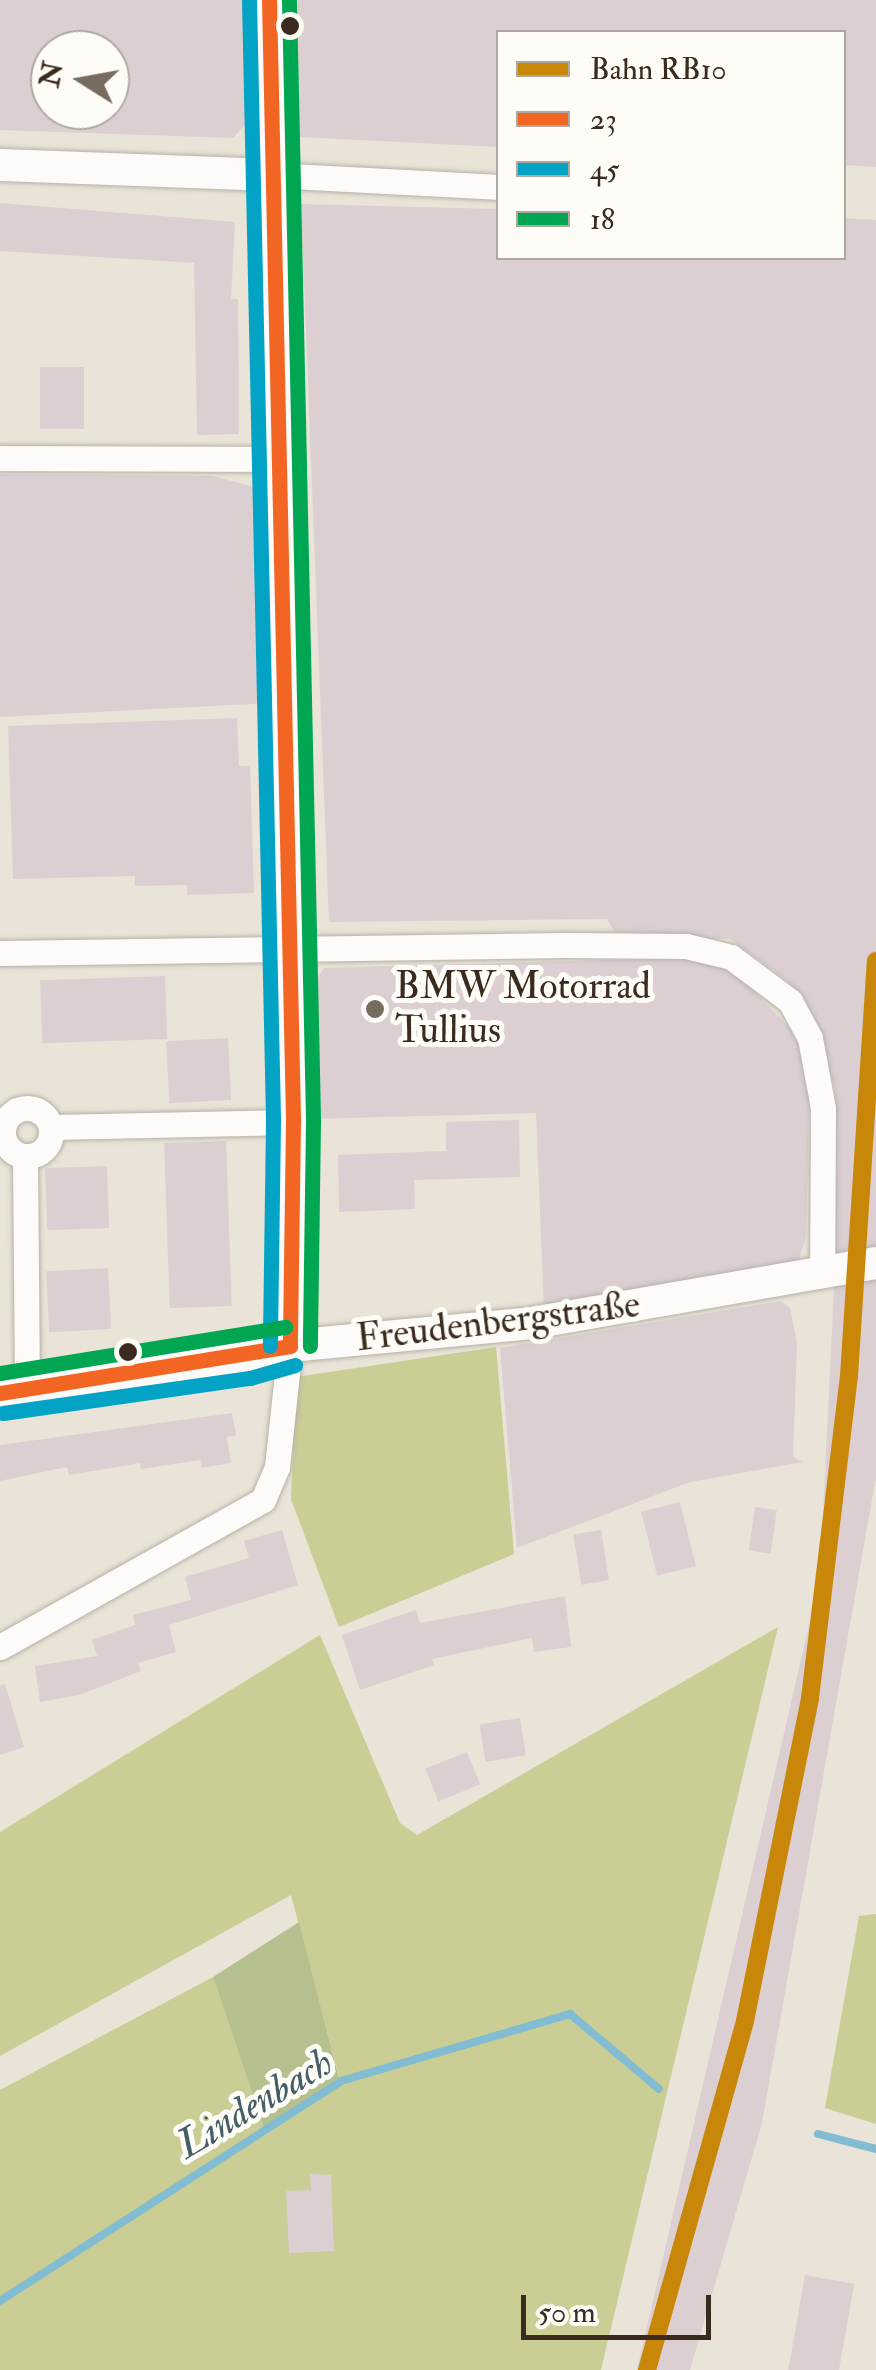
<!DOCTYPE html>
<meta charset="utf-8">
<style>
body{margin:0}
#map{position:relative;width:876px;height:2370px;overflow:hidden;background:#e9e4d7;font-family:"IM FELL Double Pica",serif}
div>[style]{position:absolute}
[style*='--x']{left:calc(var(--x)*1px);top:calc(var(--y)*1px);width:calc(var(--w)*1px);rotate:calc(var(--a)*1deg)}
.industrial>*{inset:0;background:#dbcfd1}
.green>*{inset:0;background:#cacd94}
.forest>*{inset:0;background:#b6c08f}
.stream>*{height:8px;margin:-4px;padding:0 4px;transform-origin:4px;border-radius:4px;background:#81bcd3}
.building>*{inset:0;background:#dccfd2;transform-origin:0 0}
.roads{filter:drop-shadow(0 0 2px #b6b1a7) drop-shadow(0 0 2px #b6b1a7)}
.minor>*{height:25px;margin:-12.5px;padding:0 12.5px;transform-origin:12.5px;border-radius:12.5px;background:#fcfbf9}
.minor>.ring{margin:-12.5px;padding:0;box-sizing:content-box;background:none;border:25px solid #fcfbf9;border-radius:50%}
.tertiary>*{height:32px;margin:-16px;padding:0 16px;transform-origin:16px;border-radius:16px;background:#fcfbf9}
.bus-1>*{height:15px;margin:-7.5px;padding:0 7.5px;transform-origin:7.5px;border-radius:7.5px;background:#f26522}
.bus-2>*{height:15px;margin:-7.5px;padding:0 7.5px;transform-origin:7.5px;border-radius:7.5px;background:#03a3c5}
.bus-3>*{height:15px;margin:-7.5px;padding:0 7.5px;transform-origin:7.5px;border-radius:7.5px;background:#00a651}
.rail-1>*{height:18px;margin:-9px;padding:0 9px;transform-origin:9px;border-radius:9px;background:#c88708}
.dots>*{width:28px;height:28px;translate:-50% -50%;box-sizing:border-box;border:5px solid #fdfcf7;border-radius:50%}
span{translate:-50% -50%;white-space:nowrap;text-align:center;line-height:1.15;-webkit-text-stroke:10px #fdfcf7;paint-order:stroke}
.poi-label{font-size:38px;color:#3b2a1e}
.left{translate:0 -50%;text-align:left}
.street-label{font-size:38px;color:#3b2a1e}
.water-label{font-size:40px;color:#455e66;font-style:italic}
.legend{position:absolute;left:496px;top:30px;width:350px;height:230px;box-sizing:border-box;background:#fdfcf7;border:2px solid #afa8a0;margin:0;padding:12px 18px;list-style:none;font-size:30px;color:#3b2a1e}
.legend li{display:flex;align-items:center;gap:20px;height:50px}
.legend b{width:50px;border:2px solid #afa8a0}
.north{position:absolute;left:30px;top:30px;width:100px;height:100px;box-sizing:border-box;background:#fdfcf7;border:2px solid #afa8a0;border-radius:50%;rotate:281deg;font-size:28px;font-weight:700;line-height:40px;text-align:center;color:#3b2a1e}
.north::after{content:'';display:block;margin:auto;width:35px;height:45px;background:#786b5f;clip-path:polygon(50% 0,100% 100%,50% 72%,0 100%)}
.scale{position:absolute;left:521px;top:2295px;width:190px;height:45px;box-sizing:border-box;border:5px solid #3b2a1e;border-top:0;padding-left:12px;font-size:30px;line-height:35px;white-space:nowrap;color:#3b2a1e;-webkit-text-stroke:8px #fdfcf7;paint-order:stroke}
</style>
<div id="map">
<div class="industrial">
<div style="clip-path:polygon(evenodd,0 0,243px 0,247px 122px,233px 138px,0 130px,0 0,110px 50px,110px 110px,50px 110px,50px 50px,110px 50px)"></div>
<div style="clip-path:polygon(298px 0,876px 0,876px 167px,844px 165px,844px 32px,498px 32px,498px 147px,299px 137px)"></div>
<div style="clip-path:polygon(301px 204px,498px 209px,498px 258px,844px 258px,844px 218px,876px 220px,876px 1477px,762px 2123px,690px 2370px,637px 2370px,820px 1577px,836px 1247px,835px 1088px,817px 1030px,787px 980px,730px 939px,616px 935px,607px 919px,329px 922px)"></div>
<div style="clip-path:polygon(0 474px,213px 476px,258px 488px,268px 703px,0 717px)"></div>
<div style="clip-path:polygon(683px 958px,721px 963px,746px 982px,794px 1033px,810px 1065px,806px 1237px,798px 1262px,544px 1310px,536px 1113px,308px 1119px,307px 993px,324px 968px)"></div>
<div style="clip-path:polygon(781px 1301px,790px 1308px,797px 1343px,793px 1457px,803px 1462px,690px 1482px,517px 1548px,500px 1348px)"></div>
</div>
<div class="green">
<div style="clip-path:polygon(496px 1347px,514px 1554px,339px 1627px,291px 1499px,296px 1377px)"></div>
<div style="clip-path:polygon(778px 1627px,601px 2370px,0 2370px,0 2090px,213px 1977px,266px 2133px,340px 2080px,291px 1895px,0 2056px,0 1832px,320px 1635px,400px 1823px,417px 1835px)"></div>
<div style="clip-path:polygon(876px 1914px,876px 2124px,825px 2108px,859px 1916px)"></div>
</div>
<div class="forest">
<div style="clip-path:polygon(299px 1922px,339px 2078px,264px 2128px,213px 1977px)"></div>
</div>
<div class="stream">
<div style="--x:818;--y:2134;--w:60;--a:14.5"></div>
<div style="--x:0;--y:2301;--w:406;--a:-32.8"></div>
<div style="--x:341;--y:2081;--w:239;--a:-16.3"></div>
<div style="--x:570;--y:2014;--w:116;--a:40.1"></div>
</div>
<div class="building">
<div style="clip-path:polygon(323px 0,815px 0,814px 32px,477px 32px,472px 134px,317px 126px)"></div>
<div style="clip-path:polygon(0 203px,235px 222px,231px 299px,238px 299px,239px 434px,197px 435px,194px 263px,0 251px)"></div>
<div style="clip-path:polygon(498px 239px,498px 258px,528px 258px,539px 809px,349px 813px,338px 242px)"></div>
<div style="clip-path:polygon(679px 270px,706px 270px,707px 531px,666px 532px,666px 446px,628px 446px,626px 541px,575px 540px,580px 356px,630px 357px,628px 425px,667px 425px,667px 369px,679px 369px)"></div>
<div style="left:40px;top:367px;width:44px;height:62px"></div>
<div style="clip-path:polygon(162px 480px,163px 512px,239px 510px,243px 653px,126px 662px,123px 576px,139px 575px,136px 481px)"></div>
<div style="clip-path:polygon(237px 718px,239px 766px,250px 766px,254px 893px,187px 895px,187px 885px,135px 886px,135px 876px,13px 879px,8px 726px)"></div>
<div style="clip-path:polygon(504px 970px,507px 1036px,493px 1036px,494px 1070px,351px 1076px,350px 1042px,332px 1043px,330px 977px)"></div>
<div style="left:165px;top:976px;width:63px;height:125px;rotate:88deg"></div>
<div style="clip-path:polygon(694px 1026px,697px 1064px,639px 1068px,644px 1134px,611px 1136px,610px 1123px,591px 1125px,588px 1083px,607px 1081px,605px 1046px,630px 1044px,629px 1031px)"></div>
<div style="left:228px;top:1038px;width:62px;height:62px;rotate:87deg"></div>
<div style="clip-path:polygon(519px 1120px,520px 1177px,414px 1180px,415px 1209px,339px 1212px,338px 1155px,446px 1151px,446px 1122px)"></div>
<div style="left:226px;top:1141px;width:165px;height:62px;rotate:88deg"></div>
<div style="left:107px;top:1166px;width:62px;height:62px;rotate:88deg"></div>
<div style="left:685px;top:1222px;width:31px;height:25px;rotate:84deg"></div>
<div style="left:108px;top:1268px;width:61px;height:62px;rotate:87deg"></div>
<div style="clip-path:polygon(232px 1413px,236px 1435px,227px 1437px,231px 1463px,202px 1468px,200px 1460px,141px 1469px,140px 1463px,69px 1475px,67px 1467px,0 1481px,0 1445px)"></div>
<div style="left:680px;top:1502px;width:66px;height:40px;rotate:76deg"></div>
<div style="left:755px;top:1507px;width:22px;height:44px;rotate:8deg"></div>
<div style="clip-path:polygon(282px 1530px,298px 1585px,169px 1625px,176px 1652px,138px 1663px,141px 1671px,79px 1695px,40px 1702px,35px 1666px,97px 1656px,92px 1640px,135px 1625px,133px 1615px,191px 1600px,185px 1577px,249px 1558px,244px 1541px)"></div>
<div style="left:601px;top:1530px;width:51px;height:28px;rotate:81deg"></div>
<div style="clip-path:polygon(565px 1596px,571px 1647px,534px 1652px,532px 1638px,432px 1659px,434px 1665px,360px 1690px,342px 1635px,416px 1610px,420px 1623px)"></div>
<div style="clip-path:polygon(5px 1684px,24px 1747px,0 1755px,0 1685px)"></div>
<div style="left:520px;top:1718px;width:38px;height:41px;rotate:81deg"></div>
<div style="left:467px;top:1752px;width:35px;height:45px;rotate:68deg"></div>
<div style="clip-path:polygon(310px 2174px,331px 2175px,334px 2251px,289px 2253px,286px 2191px,311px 2190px)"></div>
<div style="left:805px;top:2275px;width:50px;height:97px;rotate:10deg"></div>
</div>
<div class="roads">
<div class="minor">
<div style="--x:270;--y:175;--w:228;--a:3"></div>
<div style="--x:0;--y:458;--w:276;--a:0.2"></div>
<div style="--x:0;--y:953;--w:564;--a:-0.81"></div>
<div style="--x:564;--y:945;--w:122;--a:0.5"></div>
<div style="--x:686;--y:946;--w:46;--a:13.7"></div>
<div style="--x:731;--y:957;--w:74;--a:36.7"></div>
<div style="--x:790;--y:1001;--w:42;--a:61.6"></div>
<div style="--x:810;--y:1038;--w:71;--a:79.5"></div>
<div style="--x:823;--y:1108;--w:166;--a:90.3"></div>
<div class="ring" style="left:3px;top:1108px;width:23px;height:23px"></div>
<div style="--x:51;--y:1127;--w:242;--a:-1.2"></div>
<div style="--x:25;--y:1156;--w:234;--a:89.5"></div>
<div style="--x:0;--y:1647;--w:301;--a:-29.2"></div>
<div style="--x:263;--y:1500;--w:36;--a:-67"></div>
<div style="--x:277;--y:1467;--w:122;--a:-83.9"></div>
</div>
<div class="tertiary">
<div style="--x:269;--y:0;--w:1122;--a:88.77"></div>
<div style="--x:293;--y:1122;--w:224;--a:90.8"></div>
<div style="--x:0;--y:165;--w:270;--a:2.1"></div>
<div style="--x:0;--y:1393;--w:249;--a:-8.1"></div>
<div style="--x:247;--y:1358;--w:45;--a:-15.6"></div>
<div style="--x:290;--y:1346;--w:243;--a:-5.4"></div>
<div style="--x:532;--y:1323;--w:349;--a:-9.9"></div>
</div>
</div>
<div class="bus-1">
<div style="--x:269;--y:0;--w:1122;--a:88.77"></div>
<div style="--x:293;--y:1122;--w:224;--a:90.8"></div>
<div style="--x:0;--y:1393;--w:294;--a:-9.2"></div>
</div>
<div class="bus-2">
<div style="--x:249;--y:0;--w:1122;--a:88.77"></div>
<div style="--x:273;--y:1122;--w:224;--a:90.8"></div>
<div style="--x:3;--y:1413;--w:249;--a:-8.1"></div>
<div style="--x:250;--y:1378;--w:47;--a:-16.1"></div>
</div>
<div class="bus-3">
<div style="--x:289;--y:0;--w:1122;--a:88.77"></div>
<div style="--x:313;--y:1122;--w:224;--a:90.8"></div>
<div style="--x:0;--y:1373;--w:289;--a:-9.2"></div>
</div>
<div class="rail-1">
<div style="--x:647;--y:2370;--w:362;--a:-74.3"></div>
<div style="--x:745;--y:2021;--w:329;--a:-78.6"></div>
<div style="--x:810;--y:1698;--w:324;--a:-83.1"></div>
<div style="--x:849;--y:1376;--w:416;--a:-86.3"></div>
</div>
<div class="dots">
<div style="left:290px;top:26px;background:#3b2a1e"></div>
<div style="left:375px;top:1009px;background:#786b5f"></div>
<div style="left:128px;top:1352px;background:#3b2a1e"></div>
</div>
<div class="poi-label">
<span class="left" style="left:395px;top:1009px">BMW Motorrad<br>Tullius</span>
</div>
<div class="street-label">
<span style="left:498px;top:1322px;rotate:-7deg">Freudenbergstraße</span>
</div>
<div class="water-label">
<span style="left:255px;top:2104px;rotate:-31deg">Lindenbach</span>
</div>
<ul class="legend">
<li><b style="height:12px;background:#c88708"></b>Bahn RB10</li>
<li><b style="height:12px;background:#f26522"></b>23</li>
<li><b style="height:12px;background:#03a3c5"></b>45</li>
<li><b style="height:12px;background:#00a651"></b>18</li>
</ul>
<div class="north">N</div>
<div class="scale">50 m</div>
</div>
